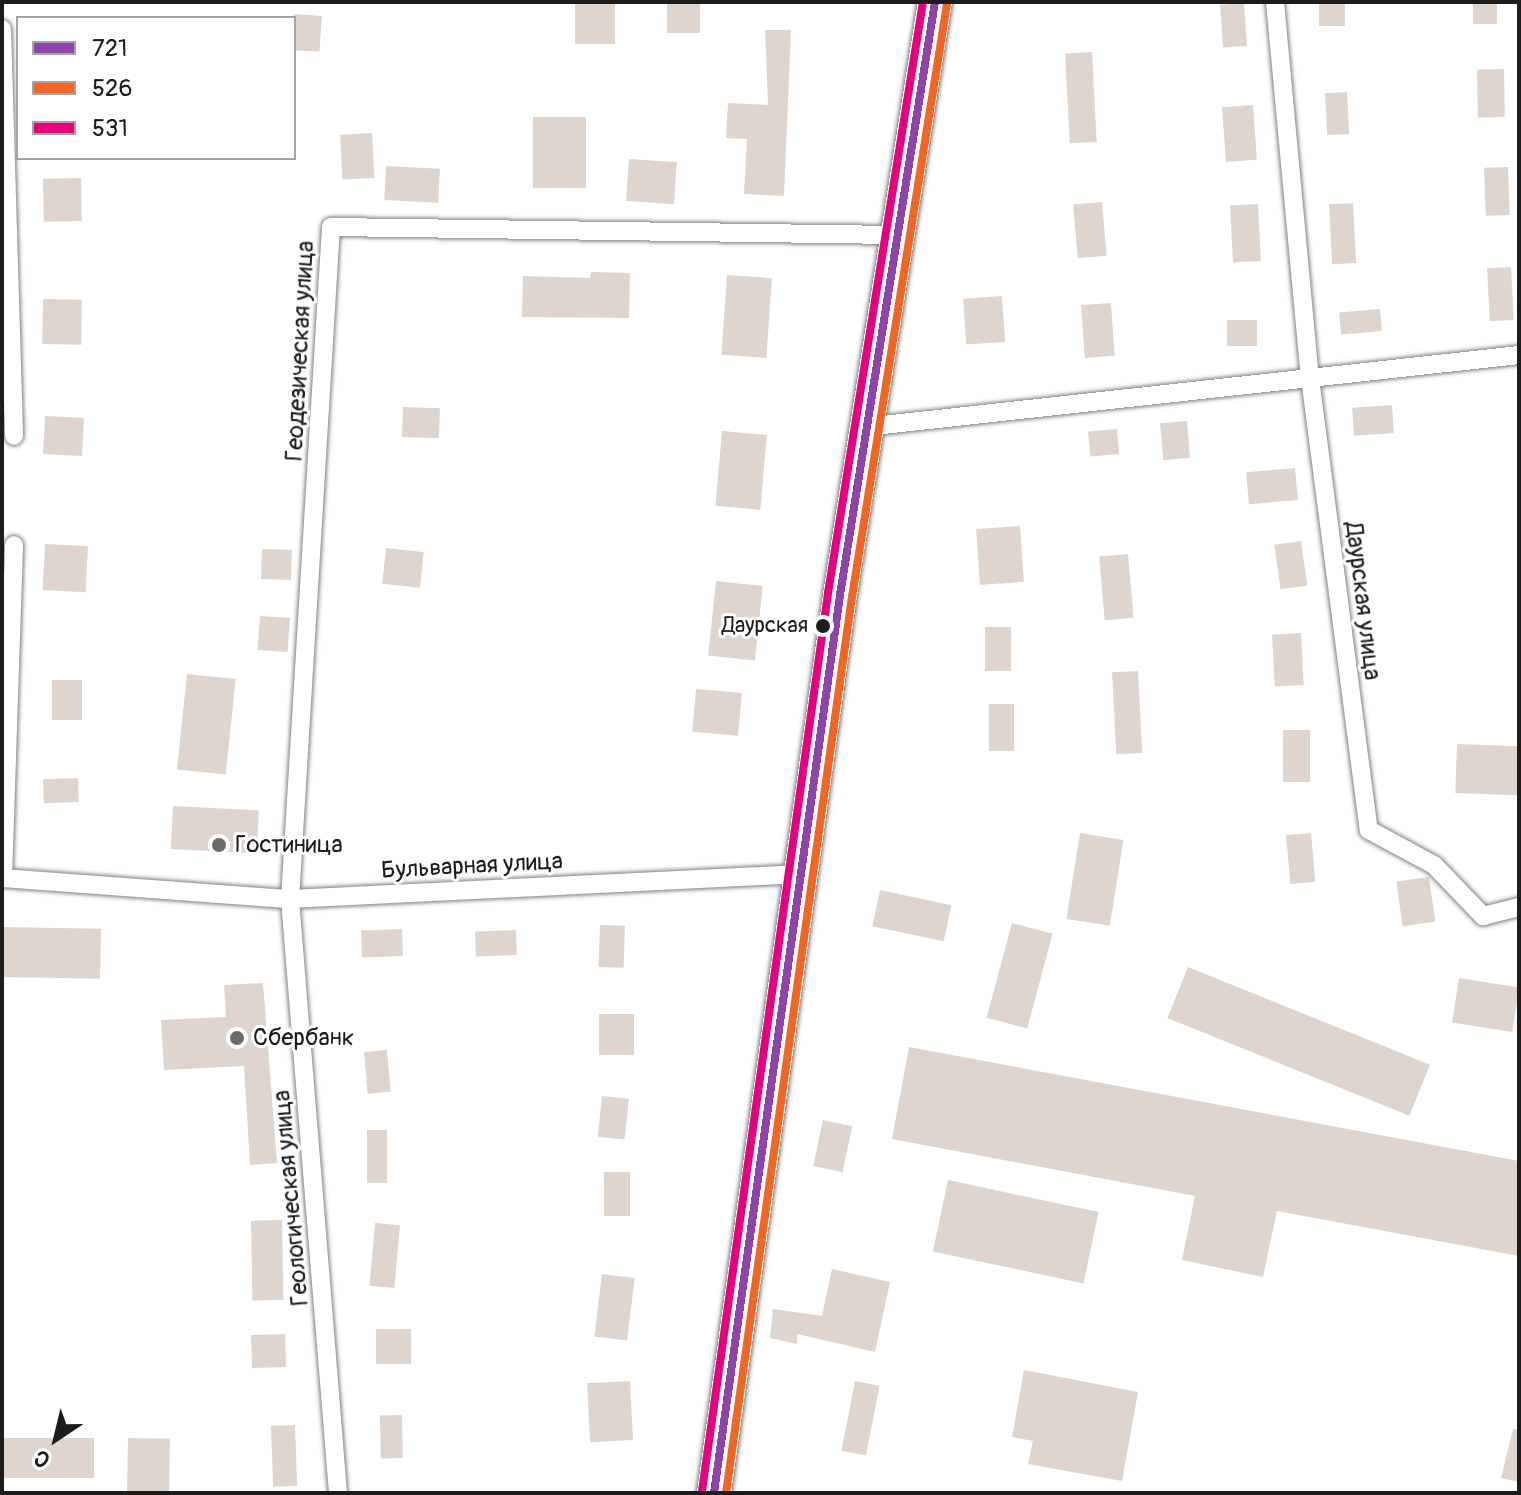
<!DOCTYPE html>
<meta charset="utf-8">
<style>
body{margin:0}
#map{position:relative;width:1521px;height:1495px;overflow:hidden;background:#fff;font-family:Pangolin,sans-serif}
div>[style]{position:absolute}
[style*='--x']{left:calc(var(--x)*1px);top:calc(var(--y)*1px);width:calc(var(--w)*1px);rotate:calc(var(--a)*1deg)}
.building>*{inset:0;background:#dfd5cf;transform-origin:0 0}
.roads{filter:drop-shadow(0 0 2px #828282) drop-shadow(0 0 2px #828282)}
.street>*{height:18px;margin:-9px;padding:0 9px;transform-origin:9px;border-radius:9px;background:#fff}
.highway>*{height:34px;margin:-17px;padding:0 17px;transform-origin:17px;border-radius:17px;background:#fff}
.bus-1>*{height:8px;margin:-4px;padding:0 4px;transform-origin:4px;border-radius:4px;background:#8e44ad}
.bus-2>*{height:8px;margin:-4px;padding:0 4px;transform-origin:4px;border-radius:4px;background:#f26522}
.bus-3>*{height:8px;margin:-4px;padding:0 4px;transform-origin:4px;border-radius:4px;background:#e5007d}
.dots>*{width:22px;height:22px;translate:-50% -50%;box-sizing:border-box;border:4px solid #fff;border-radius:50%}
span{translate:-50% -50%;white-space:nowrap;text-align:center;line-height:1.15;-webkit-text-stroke:6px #fff;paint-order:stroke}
.bus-label{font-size:22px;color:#1c1c1c}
.right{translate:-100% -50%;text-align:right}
.street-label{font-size:24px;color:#1c1c1c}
.poi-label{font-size:24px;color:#1c1c1c}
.left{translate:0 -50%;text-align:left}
.frame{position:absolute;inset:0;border:4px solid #1c1c1c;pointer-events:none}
.legend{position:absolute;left:16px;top:16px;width:280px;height:144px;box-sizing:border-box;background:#fff;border:2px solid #a4a4a4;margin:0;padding:10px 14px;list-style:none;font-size:24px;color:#1c1c1c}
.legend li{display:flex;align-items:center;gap:16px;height:40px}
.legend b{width:40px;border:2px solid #a4a4a4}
.north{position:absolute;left:16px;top:1399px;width:80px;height:80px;-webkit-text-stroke:6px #fff;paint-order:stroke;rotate:215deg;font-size:22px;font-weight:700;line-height:32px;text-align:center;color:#1c1c1c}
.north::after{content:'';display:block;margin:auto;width:28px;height:36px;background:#1c1c1c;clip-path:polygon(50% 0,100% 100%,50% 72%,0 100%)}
</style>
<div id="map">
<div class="building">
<div style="left:575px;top:2px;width:40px;height:42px"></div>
<div style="left:667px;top:2px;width:33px;height:31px"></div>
<div style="left:1319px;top:2px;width:26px;height:24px"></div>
<div style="left:1473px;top:2px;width:24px;height:22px"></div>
<div style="left:1244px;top:3px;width:43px;height:24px;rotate:86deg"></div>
<div style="left:294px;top:14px;width:28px;height:36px;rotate:4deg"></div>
<div style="clip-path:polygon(765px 30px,791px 30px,784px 196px,744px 194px,747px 139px,726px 138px,728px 103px,768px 105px)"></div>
<div style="left:1092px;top:52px;width:90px;height:27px;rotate:87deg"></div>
<div style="left:1504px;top:69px;width:48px;height:27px;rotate:89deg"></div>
<div style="left:1347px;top:92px;width:42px;height:22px;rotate:87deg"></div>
<div style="left:1253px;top:105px;width:55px;height:31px;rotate:86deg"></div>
<div style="left:533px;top:117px;width:53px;height:71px"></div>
<div style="left:372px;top:133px;width:45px;height:32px;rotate:87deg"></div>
<div style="left:629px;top:159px;width:48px;height:42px;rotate:4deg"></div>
<div style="left:386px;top:166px;width:54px;height:34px;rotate:3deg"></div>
<div style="left:1508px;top:167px;width:48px;height:24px;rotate:88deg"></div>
<div style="left:81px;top:178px;width:43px;height:38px;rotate:89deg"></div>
<div style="left:1102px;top:202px;width:54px;height:29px;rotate:85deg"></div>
<div style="left:1353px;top:203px;width:60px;height:24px;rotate:87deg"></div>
<div style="left:1258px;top:204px;width:57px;height:28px;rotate:87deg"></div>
<div style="left:1511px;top:267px;width:53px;height:24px;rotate:87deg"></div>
<div style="clip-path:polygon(591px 272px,630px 273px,629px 318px,522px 317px,523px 276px,590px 278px)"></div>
<div style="left:727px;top:275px;width:45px;height:80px;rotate:4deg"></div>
<div style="left:1002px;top:296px;width:46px;height:39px;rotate:86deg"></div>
<div style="left:43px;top:299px;width:39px;height:45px;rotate:1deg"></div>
<div style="left:1111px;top:303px;width:53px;height:30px;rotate:86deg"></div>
<div style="left:1380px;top:309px;width:22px;height:41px;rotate:85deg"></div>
<div style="left:1227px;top:320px;width:30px;height:26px"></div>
<div style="left:1392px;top:405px;width:28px;height:40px;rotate:86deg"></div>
<div style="left:403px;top:407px;width:37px;height:30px;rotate:2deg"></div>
<div style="left:45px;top:416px;width:39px;height:38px;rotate:3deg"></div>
<div style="left:1187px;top:421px;width:37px;height:27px;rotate:85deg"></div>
<div style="left:1117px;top:429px;width:25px;height:29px;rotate:85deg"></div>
<div style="left:722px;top:431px;width:45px;height:75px;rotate:5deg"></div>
<div style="left:1295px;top:468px;width:32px;height:49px;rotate:85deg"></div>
<div style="left:1020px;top:526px;width:56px;height:44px;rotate:86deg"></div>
<div style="left:1301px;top:541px;width:45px;height:27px;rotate:82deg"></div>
<div style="left:45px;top:544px;width:43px;height:46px;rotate:3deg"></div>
<div style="left:386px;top:548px;width:38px;height:36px;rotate:6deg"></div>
<div style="left:262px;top:549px;width:30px;height:30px;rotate:2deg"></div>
<div style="left:1128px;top:554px;width:64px;height:29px;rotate:85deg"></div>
<div style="left:716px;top:581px;width:47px;height:75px;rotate:6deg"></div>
<div style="left:260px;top:616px;width:30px;height:34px;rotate:4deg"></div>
<div style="left:985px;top:627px;width:26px;height:44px"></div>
<div style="left:1301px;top:633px;width:52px;height:29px;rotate:87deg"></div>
<div style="left:1138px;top:671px;width:82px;height:26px;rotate:87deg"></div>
<div style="left:187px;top:674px;width:49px;height:96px;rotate:6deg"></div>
<div style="left:52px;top:680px;width:30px;height:40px"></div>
<div style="left:696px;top:689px;width:46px;height:43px;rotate:5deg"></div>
<div style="left:989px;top:704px;width:25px;height:47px"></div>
<div style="left:1283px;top:730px;width:27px;height:52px"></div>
<div style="left:1457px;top:744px;width:62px;height:49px;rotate:2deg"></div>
<div style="left:78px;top:778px;width:24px;height:35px;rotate:88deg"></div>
<div style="left:173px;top:806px;width:86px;height:43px;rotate:3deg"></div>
<div style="left:1080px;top:833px;width:44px;height:87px;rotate:9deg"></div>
<div style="left:1311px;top:833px;width:49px;height:25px;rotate:85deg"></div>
<div style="left:1429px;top:877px;width:45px;height:33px;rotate:82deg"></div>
<div style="left:880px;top:890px;width:73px;height:37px;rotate:12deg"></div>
<div style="left:1012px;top:923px;width:42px;height:98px;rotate:15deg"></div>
<div style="left:600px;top:925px;width:25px;height:42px;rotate:2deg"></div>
<div style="left:2px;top:927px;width:99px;height:50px;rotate:1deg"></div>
<div style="left:402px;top:929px;width:27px;height:41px;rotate:88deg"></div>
<div style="left:516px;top:930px;width:25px;height:41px;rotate:88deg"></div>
<div style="left:1188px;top:967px;width:261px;height:55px;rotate:22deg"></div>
<div style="left:1459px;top:978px;width:61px;height:45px;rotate:9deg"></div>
<div style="clip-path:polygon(263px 983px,277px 1163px,250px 1165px,244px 1066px,164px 1070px,161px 1020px,226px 1017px,224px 985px)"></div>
<div style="left:599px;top:1014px;width:35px;height:41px"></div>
<div style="clip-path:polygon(909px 1047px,1519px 1161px,1519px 1256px,1277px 1211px,1263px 1277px,1182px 1260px,1195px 1196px,892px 1139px)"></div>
<div style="left:387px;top:1050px;width:42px;height:23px;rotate:85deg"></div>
<div style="left:602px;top:1096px;width:27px;height:41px;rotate:6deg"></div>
<div style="left:823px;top:1120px;width:30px;height:47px;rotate:12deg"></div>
<div style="left:367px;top:1130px;width:20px;height:53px"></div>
<div style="left:604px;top:1172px;width:26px;height:44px"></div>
<div style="left:948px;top:1180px;width:154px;height:73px;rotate:12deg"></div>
<div style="left:282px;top:1220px;width:80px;height:31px;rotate:89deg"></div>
<div style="left:375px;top:1223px;width:25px;height:63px;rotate:5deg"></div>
<div style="clip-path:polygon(832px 1269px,890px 1282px,875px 1352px,797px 1334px,797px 1344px,770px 1338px,773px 1309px,822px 1316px)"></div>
<div style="left:602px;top:1274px;width:33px;height:63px;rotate:7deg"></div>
<div style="left:376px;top:1329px;width:35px;height:35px"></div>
<div style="left:285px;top:1334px;width:33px;height:34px;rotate:88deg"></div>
<div style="clip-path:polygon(1024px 1370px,1138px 1392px,1122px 1481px,1028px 1464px,1033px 1441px,1012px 1437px)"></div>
<div style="left:630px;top:1381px;width:59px;height:43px;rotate:87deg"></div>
<div style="left:855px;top:1381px;width:25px;height:71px;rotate:11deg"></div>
<div style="left:402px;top:1415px;width:43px;height:22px;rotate:89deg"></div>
<div style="left:295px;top:1425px;width:61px;height:24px;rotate:88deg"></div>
<div style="clip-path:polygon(1513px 1429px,1519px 1430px,1519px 1482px,1501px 1478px)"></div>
<div style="left:94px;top:1438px;width:40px;height:92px;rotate:90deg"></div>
<div style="left:128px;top:1438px;width:42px;height:55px;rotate:1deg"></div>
</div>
<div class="roads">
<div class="street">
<div style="--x:1275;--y:2;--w:378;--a:84.7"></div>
<div style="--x:1310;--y:378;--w:456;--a:82.6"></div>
<div style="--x:1369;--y:830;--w:74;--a:28.3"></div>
<div style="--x:1434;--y:865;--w:71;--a:46.1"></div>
<div style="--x:1483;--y:916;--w:37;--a:-14"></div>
<div style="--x:2;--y:29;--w:407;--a:88.3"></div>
<div style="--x:865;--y:427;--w:658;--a:-6.28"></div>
<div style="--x:2;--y:878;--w:289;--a:4.2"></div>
<div style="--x:290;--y:899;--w:512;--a:-2.8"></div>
<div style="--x:3;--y:878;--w:333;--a:-88.1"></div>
<div style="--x:338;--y:1493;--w:596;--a:-94.62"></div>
<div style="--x:290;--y:899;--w:673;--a:-86.51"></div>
<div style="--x:331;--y:227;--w:565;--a:0.81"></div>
</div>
<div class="highway">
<div style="--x:714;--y:1493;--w:907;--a:-82.01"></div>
<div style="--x:840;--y:595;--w:601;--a:-80.9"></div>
</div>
</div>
<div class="bus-1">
<div style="--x:714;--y:1493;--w:907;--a:-82.01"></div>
<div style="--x:840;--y:595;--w:601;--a:-80.9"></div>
</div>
<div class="bus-2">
<div style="--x:726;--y:1493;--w:905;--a:-82"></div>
<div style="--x:852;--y:597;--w:601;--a:-80.9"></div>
</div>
<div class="bus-3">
<div style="--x:702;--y:1491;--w:907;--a:-82.01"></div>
<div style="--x:828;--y:593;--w:599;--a:-80.87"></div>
</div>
<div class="dots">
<div style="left:823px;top:626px;background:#1c1c1c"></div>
<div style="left:219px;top:845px;background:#6b6b6b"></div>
<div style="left:237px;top:1038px;background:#6b6b6b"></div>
</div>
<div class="bus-label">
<span class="right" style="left:808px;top:626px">Даурская</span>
</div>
<div class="street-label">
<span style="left:300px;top:351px;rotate:-87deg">Геодезическая улица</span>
<span style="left:1363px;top:601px;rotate:83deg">Даурская улица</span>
<span style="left:472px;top:866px;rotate:-3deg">Бульварная улица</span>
<span style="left:291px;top:1198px;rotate:-95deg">Геологическая улица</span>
</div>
<div class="poi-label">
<span class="left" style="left:235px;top:845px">Гостиница</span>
<span class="left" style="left:253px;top:1038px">Сбербанк</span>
</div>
<div class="frame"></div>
<ul class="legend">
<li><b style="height:10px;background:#8e44ad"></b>721</li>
<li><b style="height:10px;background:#f26522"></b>526</li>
<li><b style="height:10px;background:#e5007d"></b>531</li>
</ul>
<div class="north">С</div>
</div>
